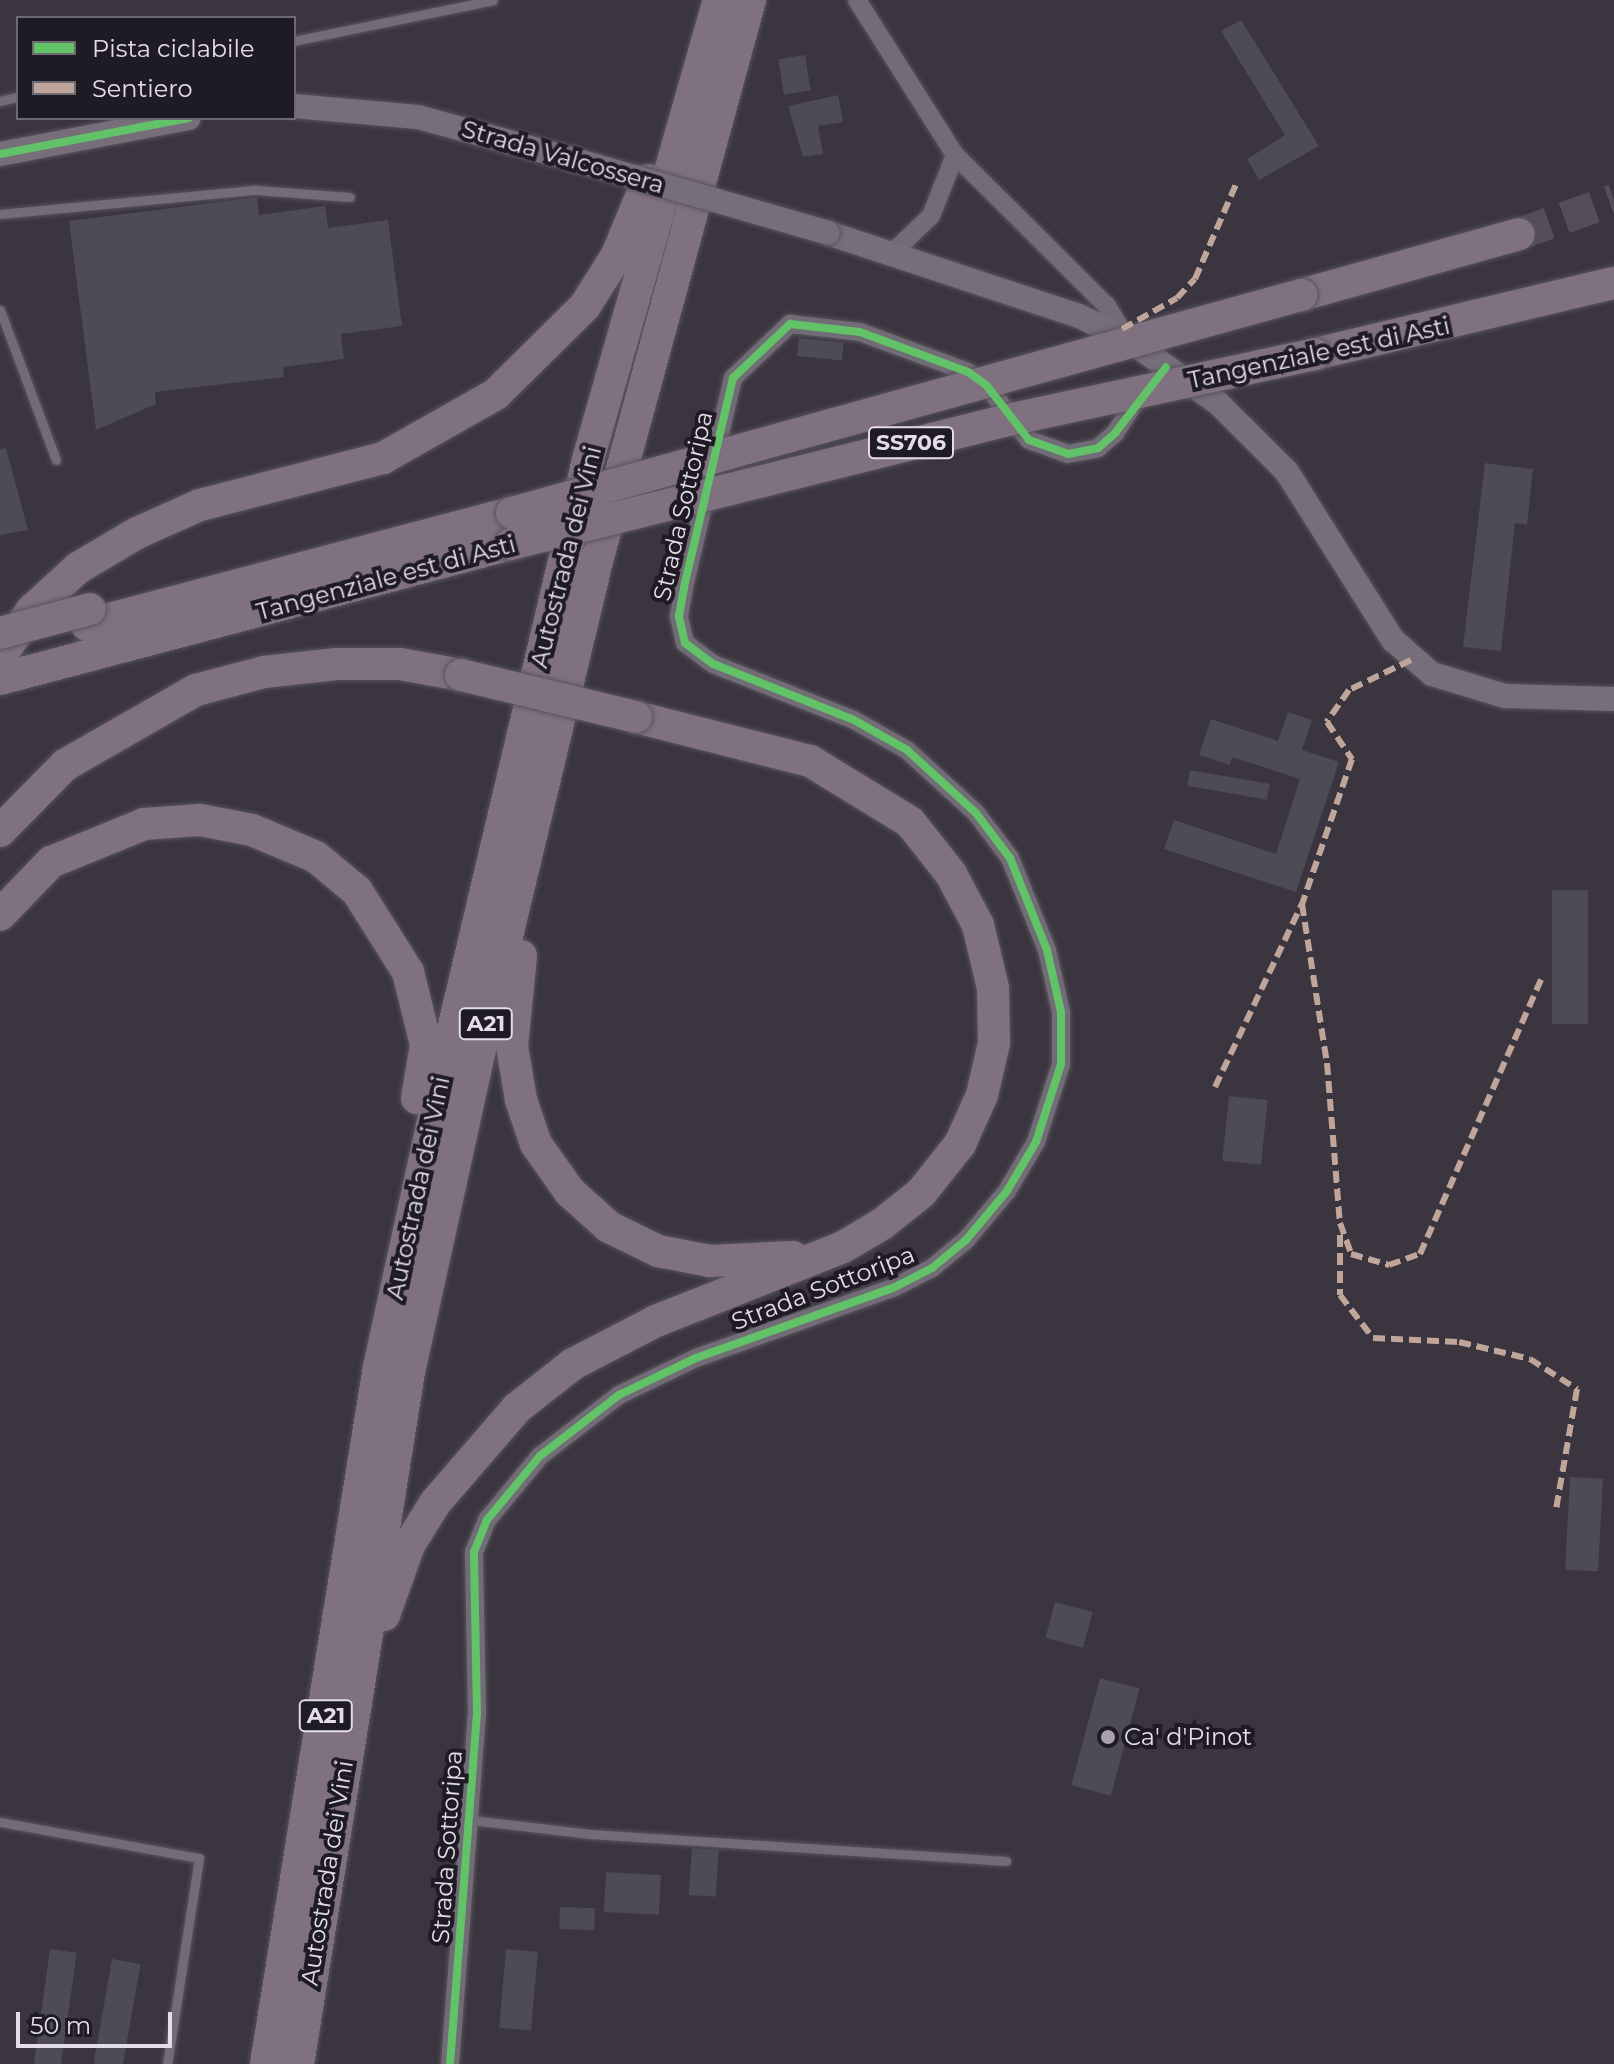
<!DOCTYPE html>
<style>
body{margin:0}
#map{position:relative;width:1614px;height:2064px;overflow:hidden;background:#3a353f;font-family:Montserrat,sans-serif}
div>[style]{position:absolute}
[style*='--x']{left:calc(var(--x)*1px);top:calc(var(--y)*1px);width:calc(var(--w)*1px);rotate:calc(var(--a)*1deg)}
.building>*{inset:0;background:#4d4b54;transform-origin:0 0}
.highway-tunnel>*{height:32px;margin-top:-16px;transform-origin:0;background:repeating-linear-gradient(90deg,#534e58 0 32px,transparent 0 48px)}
.roads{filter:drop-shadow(0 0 2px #58535c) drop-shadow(0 0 2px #58535c)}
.lane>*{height:9px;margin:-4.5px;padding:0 4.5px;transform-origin:4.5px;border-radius:4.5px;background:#716c76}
.street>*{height:18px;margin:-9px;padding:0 9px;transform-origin:9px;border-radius:9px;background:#716c76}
.secondary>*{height:24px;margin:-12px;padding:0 12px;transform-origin:12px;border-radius:12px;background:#766e79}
.highway>*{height:32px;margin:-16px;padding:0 16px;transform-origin:16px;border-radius:16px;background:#7f7180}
.bridges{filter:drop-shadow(0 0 2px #58535c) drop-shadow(0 0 2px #58535c)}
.secondary-bridge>*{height:24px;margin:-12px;padding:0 12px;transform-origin:12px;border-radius:12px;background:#766e79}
.highway-bridge>*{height:32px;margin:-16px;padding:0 16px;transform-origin:16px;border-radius:16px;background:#7f7180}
.quiet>*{height:6px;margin-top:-3px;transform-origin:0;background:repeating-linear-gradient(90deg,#c0a59a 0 12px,transparent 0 18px)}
.cycleway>*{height:8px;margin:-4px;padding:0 4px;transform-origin:4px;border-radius:4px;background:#61c268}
.dots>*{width:22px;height:22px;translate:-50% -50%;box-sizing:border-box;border:4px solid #1f1b24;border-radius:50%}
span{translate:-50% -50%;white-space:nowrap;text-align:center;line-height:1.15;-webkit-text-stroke:8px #1f1b24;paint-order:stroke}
.shield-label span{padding:2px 6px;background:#1f1b24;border:2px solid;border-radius:6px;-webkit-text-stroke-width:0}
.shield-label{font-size:22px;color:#e3dde9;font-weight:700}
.street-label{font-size:24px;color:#e3dde9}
.poi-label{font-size:24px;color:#e3dde9}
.left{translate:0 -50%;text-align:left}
.legend{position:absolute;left:16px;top:16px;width:280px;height:104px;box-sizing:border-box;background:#1f1b24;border:2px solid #6d6973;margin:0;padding:10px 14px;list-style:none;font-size:24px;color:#e3dde9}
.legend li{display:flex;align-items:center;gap:16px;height:40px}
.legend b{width:40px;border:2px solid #6d6973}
.scale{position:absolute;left:16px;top:2012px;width:156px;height:36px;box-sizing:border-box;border:4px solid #e3dde9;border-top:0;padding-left:10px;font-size:24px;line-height:28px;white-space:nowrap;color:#e3dde9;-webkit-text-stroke:6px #1f1b24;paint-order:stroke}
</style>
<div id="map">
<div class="building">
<div style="clip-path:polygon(1241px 20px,1319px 146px,1259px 180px,1247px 159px,1285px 135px,1221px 31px)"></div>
<div style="left:805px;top:55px;width:36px;height:27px;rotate:81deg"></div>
<div style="clip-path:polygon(838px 95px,843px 122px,818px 126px,823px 154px,803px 157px,788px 106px)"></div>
<div style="clip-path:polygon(257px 197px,259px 215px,325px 206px,328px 228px,388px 220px,402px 326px,341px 334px,344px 359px,283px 367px,284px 377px,155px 392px,156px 404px,96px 430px,69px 221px)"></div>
<div style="left:799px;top:338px;width:45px;height:18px;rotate:6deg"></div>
<div style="clip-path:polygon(6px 448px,28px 530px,0 535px,0 449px)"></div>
<div style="clip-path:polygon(1485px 463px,1533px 469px,1527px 525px,1515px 523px,1501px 651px,1463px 647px)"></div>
<div style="clip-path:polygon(1288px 712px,1312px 720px,1302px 750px,1339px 762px,1296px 892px,1164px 849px,1174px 820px,1276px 854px,1300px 779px,1232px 757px,1230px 765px,1199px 755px,1211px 719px,1278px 741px)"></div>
<div style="left:1190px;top:770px;width:81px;height:16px;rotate:10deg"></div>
<div style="left:1552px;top:890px;width:36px;height:134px"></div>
<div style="left:1229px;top:1096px;width:39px;height:65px;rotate:6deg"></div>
<div style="left:1570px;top:1477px;width:33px;height:93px;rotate:3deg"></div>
<div style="left:1055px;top:1602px;width:39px;height:37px;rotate:15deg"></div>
<div style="left:1100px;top:1678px;width:41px;height:111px;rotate:15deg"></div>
<div style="left:692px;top:1848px;width:27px;height:47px;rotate:4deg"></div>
<div style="left:606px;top:1872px;width:55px;height:40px;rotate:3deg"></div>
<div style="left:560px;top:1907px;width:35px;height:22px;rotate:2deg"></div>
<div style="left:50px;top:1949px;width:27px;height:117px;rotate:8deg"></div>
<div style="left:506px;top:1949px;width:32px;height:79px;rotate:5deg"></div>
<div style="left:112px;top:1959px;width:29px;height:106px;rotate:10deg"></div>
</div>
<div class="highway-tunnel">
<div style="--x:1519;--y:234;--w:101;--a:-19.7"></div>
</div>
<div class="roads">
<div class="lane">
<div style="--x:294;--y:41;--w:203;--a:-11.6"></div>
<div style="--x:0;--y:101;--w:18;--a:-13"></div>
<div style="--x:0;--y:214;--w:257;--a:-5.4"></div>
<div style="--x:256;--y:190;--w:94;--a:4.3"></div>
<div style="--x:0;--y:310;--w:160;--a:69.5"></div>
<div style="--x:471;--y:1820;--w:120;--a:6.7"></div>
<div style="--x:590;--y:1834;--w:417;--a:3.7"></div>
<div style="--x:0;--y:1822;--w:202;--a:10.3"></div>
<div style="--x:199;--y:1858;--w:208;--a:98.8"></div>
</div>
<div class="street">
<div style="--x:857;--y:0;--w:183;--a:57.7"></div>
<div style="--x:955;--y:155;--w:214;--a:44.8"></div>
<div style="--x:1107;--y:306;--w:39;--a:59"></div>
<div style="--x:892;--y:253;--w:54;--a:-43.5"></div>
<div style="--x:931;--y:216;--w:66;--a:-68.5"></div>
<div style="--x:450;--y:2064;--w:352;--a:-85.6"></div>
<div style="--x:477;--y:1713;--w:161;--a:-91.1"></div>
<div style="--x:474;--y:1552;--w:35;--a:-68"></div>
<div style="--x:487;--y:1520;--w:83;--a:-50.4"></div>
<div style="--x:540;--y:1456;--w:100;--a:-37.7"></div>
<div style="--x:619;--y:1395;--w:85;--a:-25.7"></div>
<div style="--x:696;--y:1358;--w:209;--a:-19.6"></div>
<div style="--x:893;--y:1288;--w:44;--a:-27.1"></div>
<div style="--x:932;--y:1268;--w:44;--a:-39.5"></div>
<div style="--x:966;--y:1240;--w:64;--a:-50.1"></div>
<div style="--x:1007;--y:1191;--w:57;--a:-59.4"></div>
<div style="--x:1036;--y:1142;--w:82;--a:-72.2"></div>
<div style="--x:1061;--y:1064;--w:52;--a:-90"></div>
<div style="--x:1061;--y:1012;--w:64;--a:-102.7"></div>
<div style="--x:1047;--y:950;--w:99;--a:-111.9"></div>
<div style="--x:1010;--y:858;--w:56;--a:-127.1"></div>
<div style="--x:976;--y:813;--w:93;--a:-137.6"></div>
<div style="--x:907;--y:750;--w:61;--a:-150.5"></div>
<div style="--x:854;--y:720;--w:152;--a:-158.3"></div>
<div style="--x:713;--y:664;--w:35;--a:-143"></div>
<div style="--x:685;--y:643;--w:28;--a:-103"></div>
<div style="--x:679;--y:616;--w:29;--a:-80"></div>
<div style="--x:684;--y:587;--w:215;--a:-76.8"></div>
<div style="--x:733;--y:378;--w:79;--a:-43.5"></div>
<div style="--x:790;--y:324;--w:70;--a:6.5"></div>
<div style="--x:860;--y:332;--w:115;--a:20.3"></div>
<div style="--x:968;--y:372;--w:24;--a:36"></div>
<div style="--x:987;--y:386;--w:68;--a:52.1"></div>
<div style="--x:1029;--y:440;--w:41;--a:19.7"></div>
<div style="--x:1068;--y:454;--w:31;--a:-11"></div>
<div style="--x:1098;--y:448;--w:23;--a:-41"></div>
<div style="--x:1115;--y:433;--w:49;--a:-56.6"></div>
</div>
<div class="secondary">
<div style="--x:294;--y:106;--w:124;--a:5.1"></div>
<div style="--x:418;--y:117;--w:160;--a:15.3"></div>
<div style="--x:0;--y:154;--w:192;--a:-10.8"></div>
<div style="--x:828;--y:233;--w:264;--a:18.3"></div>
<div style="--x:1079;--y:316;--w:53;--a:25.6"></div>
<div style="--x:1127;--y:339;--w:111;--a:35.1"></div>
<div style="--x:1218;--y:403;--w:98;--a:45"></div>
<div style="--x:1287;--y:472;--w:199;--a:57.8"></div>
<div style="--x:1393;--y:640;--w:52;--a:41.1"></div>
<div style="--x:1432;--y:674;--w:76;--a:16.8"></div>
<div style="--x:1505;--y:696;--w:109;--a:1.6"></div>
</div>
<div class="highway">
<div style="--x:1301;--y:295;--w:226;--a:-15.6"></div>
<div style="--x:1315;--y:354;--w:307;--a:-13.4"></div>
<div style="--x:87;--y:625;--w:440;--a:-14.8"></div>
<div style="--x:0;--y:657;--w:57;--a:-55.8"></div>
<div style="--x:32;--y:610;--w:62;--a:-42.4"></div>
<div style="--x:78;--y:568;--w:69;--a:-30.7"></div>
<div style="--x:137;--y:533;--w:69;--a:-24"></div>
<div style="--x:200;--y:505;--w:189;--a:-14.4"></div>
<div style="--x:383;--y:458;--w:130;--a:-29.5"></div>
<div style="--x:496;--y:394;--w:125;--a:-44.7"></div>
<div style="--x:585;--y:306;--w:60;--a:-57.9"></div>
<div style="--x:617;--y:255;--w:81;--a:-67.5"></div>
<div style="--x:0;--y:679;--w:529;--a:-14.8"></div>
<div style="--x:0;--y:831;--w:93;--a:-45.4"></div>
<div style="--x:65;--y:765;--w:151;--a:-29.8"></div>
<div style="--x:196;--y:690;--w:70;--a:-14.8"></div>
<div style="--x:264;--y:672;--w:73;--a:-6.3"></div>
<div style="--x:337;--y:664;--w:63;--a:0"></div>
<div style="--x:400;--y:664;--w:62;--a:10.2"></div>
<div style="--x:0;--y:915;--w:74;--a:-46.1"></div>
<div style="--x:51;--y:862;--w:100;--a:-22.2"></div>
<div style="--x:144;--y:824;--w:56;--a:-4.1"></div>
<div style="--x:200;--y:820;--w:53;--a:10.9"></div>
<div style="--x:252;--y:830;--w:69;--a:22.9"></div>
<div style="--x:316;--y:857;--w:53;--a:39.7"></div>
<div style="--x:357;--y:891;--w:96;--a:57.8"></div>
<div style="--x:408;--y:972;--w:75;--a:76.1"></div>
<div style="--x:426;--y:1045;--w:54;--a:99.6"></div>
<div style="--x:521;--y:956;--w:90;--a:95.7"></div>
<div style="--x:512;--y:1046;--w:55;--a:80.5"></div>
<div style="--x:521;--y:1100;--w:46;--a:71.2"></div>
<div style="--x:536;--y:1144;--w:59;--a:54.7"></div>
<div style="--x:570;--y:1192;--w:52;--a:41.9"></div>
<div style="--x:609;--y:1227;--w:55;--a:26.1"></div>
<div style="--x:658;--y:1251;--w:53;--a:10.9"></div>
<div style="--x:710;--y:1261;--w:83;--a:-2.8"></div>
<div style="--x:384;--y:1615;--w:74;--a:-70.3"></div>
<div style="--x:409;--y:1545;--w:49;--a:-58.2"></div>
<div style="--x:435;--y:1503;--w:125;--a:-49.2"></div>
<div style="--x:517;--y:1408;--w:71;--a:-38.2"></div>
<div style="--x:573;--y:1364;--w:93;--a:-27.4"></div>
<div style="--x:656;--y:1321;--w:201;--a:-21.6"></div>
<div style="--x:843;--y:1247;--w:45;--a:-30.5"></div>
<div style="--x:882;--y:1224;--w:50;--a:-38.5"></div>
<div style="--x:921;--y:1193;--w:63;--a:-51.5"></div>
<div style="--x:960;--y:1144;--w:54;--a:-65.8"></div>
<div style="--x:982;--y:1095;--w:53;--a:-77"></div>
<div style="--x:994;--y:1043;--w:55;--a:-91"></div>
<div style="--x:993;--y:988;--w:65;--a:-103.4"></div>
<div style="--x:978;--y:925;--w:58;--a:-117.9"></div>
<div style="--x:951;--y:874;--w:66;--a:-128.3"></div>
<div style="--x:910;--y:822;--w:117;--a:-148.6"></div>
<div style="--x:810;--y:761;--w:179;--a:-165.8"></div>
<div style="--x:266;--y:2064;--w:706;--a:-80.79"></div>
<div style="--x:379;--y:1367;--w:341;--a:-77.6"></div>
<div style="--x:452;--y:1034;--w:594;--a:-76.67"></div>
<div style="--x:589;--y:456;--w:474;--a:-74.1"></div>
<div style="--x:298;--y:2064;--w:701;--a:-80.89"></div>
<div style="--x:409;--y:1372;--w:340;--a:-77.6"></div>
<div style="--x:482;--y:1040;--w:485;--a:-76.5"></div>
<div style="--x:595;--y:568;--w:589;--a:-74.74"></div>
</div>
</div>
<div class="bridges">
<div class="secondary-bridge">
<div style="--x:572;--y:159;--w:266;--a:16.1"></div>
</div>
<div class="highway-bridge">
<div style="--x:512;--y:513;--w:819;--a:-15.45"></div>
<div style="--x:511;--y:544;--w:512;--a:-14.01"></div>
<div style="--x:1008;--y:420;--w:314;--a:-12.1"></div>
<div style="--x:0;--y:633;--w:93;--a:-14.9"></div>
<div style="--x:461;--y:675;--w:180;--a:13.5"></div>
</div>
</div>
<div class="quiet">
<div style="--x:1122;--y:329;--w:63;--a:-29.4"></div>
<div style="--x:1177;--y:298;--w:26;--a:-47"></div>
<div style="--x:1195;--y:279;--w:106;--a:-66.6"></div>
<div style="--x:1411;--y:660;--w:69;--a:154.2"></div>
<div style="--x:1349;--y:690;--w:39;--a:125"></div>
<div style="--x:1327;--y:722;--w:45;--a:56"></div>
<div style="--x:1352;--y:759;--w:153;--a:109"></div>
<div style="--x:1302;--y:904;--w:161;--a:81.1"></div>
<div style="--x:1327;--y:1063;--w:161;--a:85.4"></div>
<div style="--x:1340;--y:1223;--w:33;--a:70"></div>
<div style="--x:1351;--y:1254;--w:40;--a:16"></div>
<div style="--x:1389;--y:1265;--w:33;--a:-20"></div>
<div style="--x:1420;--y:1254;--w:300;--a:-66.2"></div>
<div style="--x:1215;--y:1087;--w:203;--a:-64.6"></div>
<div style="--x:1340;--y:1235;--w:60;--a:90"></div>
<div style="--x:1340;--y:1295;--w:54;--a:52.5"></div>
<div style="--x:1373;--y:1338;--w:86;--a:2.7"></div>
<div style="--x:1459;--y:1342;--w:73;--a:13.5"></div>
<div style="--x:1530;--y:1359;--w:56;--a:32.6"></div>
<div style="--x:1577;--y:1389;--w:122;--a:99.9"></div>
</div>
<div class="cycleway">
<div style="--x:0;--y:154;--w:192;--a:-10.8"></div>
<div style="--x:450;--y:2064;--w:352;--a:-85.6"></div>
<div style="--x:477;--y:1713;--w:161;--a:-91.1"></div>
<div style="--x:474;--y:1552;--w:35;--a:-68"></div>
<div style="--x:487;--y:1520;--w:83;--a:-50.4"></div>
<div style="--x:540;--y:1456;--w:100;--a:-37.7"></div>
<div style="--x:619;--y:1395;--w:85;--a:-25.7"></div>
<div style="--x:696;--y:1358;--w:209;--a:-19.6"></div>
<div style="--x:893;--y:1288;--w:44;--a:-27.1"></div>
<div style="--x:932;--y:1268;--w:44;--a:-39.5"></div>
<div style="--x:966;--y:1240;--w:64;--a:-50.1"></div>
<div style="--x:1007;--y:1191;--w:57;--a:-59.4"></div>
<div style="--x:1036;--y:1142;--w:82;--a:-72.2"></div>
<div style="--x:1061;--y:1064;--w:52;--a:-90"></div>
<div style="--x:1061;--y:1012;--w:64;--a:-102.7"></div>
<div style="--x:1047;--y:950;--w:99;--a:-111.9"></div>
<div style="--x:1010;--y:858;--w:56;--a:-127.1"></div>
<div style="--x:976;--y:813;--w:93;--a:-137.6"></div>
<div style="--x:907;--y:750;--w:61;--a:-150.5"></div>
<div style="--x:854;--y:720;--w:152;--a:-158.3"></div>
<div style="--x:713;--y:664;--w:35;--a:-143"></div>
<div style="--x:685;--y:643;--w:28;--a:-103"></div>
<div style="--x:679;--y:616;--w:29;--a:-80"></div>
<div style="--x:684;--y:587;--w:215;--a:-76.8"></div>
<div style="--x:733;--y:378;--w:79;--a:-43.5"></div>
<div style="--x:790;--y:324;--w:70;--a:6.5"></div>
<div style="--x:860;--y:332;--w:115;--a:20.3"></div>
<div style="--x:968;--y:372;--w:24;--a:36"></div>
<div style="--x:987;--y:386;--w:68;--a:52.1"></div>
<div style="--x:1029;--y:440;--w:41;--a:19.7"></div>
<div style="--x:1068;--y:454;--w:31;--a:-11"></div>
<div style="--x:1098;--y:448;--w:23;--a:-41"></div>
<div style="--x:1115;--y:433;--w:83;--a:-52.3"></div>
</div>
<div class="dots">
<div style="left:1108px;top:1737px;background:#a8a2ae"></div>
</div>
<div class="shield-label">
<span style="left:911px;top:443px">SS706</span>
<span style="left:486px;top:1024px">A21</span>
<span style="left:326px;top:1716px">A21</span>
</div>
<div class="street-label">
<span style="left:563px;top:157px;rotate:16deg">Strada Valcossera</span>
<span style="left:1319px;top:353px;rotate:-12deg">Tangenziale est di Asti</span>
<span style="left:683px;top:506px;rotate:-77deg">Strada Sottoripa</span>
<span style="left:566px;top:557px;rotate:-76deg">Autostrada dei Vini</span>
<span style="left:386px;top:578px;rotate:-15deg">Tangenziale est di Asti</span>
<span style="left:418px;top:1188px;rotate:-78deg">Autostrada dei Vini</span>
<span style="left:823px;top:1288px;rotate:-21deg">Strada Sottoripa</span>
<span style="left:447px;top:1847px;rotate:-86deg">Strada Sottoripa</span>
<span style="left:327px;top:1873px;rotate:-81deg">Autostrada dei Vini</span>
</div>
<div class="poi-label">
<span class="left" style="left:1124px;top:1737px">Ca' d'Pinot</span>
</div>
<ul class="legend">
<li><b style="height:10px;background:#61c268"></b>Pista ciclabile</li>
<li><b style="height:10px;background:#c0a59a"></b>Sentiero</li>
</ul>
<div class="scale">50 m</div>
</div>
